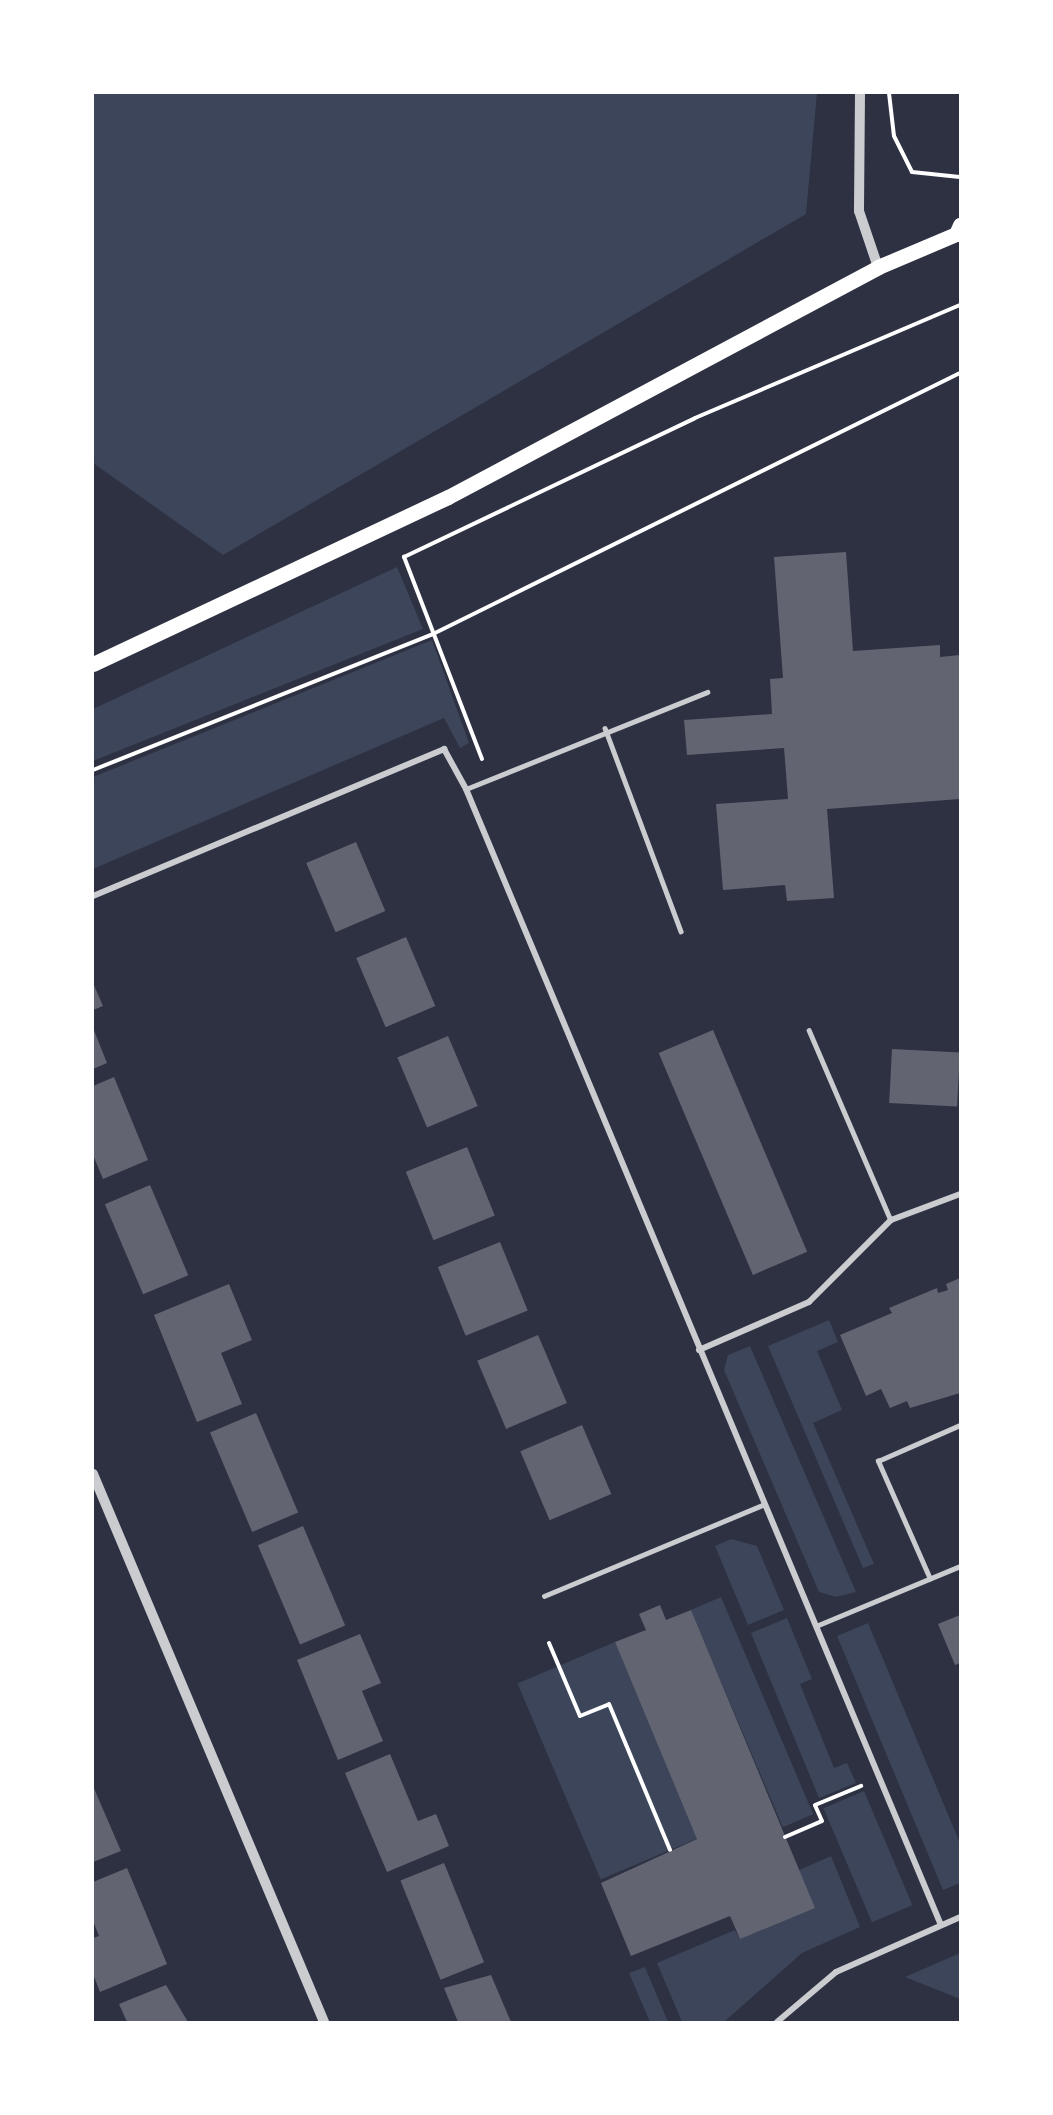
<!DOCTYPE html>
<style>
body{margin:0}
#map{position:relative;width:1053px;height:2115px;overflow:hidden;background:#2d3142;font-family:Commissioner,sans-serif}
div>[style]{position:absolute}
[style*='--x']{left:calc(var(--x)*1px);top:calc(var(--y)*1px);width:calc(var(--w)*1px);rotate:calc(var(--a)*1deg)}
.green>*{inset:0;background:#3c4559;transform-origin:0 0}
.building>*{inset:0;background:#626471;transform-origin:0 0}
.path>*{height:4px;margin:-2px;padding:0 2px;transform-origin:2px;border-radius:2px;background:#fff}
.service>*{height:4.5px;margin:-2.25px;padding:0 2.25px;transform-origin:2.25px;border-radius:2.25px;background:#caccd0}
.minor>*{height:6px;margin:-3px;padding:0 3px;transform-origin:3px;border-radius:3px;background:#caccd0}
.tertiary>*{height:10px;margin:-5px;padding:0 5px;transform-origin:5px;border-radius:5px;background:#caccd0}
.primary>*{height:15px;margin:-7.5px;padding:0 7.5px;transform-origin:7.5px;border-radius:7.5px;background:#fff}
span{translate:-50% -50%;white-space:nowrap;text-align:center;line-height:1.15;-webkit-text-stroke:6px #fff;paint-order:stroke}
.frame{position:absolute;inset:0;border:94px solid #fff;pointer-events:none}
</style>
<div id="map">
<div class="green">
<div style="clip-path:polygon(93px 93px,817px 93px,806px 214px,223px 555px,93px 463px)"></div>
<div style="clip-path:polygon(397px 567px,423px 629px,93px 761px,93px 709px)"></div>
<div style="clip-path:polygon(432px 640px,469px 743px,460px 748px,444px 718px,93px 869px,93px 777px)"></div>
<div style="clip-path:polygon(829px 1320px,838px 1342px,817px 1351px,842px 1410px,813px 1423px,874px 1564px,863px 1568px,768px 1346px)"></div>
<div style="clip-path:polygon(750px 1346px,856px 1592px,836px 1597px,819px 1592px,724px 1370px,728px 1355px)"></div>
<div style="clip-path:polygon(731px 1539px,757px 1546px,784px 1610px,748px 1625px,715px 1546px)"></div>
<div style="left:721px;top:1597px;width:236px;height:33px;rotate:67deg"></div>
<div style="clip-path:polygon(787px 1618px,812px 1679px,800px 1684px,834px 1768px,847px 1763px,856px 1783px,819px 1798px,751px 1633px)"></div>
<div style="clip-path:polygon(868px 1623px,960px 1843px,960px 1883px,943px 1890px,837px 1636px)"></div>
<div style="left:615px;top:1642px;width:213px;height:106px;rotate:67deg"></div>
<div style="left:864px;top:1791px;width:124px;height:44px;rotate:67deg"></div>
<div style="clip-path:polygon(831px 1856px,860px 1927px,802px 1953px,724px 2022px,682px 2022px,657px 1963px,735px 1930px,740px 1939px,799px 1870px)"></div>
<div style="clip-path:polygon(960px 1953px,960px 1999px,905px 1977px)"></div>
<div style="clip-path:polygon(645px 1967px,668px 2022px,650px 2022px,629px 1973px)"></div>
</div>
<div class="building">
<div style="clip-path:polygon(846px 552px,853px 651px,940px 645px,940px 657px,960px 655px,960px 799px,827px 809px,834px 898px,787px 901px,785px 885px,723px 890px,716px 804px,788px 799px,784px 748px,687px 755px,684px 720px,772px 714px,770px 679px,783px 678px,774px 557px)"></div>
<div style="left:356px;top:842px;width:75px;height:54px;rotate:67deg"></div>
<div style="left:406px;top:937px;width:75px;height:54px;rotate:67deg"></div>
<div style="clip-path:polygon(93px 983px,103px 1006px,93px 1010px)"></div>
<div style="clip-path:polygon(93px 1028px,107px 1063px,93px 1069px)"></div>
<div style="left:713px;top:1030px;width:241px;height:59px;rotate:67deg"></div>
<div style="left:448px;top:1036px;width:76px;height:55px;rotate:67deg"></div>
<div style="left:892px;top:1049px;width:68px;height:54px;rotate:3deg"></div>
<div style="clip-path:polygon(114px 1077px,148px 1160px,103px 1179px,93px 1155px,93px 1086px)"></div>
<div style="left:467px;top:1147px;width:74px;height:66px;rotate:68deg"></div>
<div style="left:150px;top:1185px;width:98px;height:49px;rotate:67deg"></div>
<div style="left:500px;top:1242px;width:74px;height:67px;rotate:68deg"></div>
<div style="clip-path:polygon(960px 1278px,960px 1393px,910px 1408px,907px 1401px,890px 1408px,881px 1389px,866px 1396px,840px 1335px,892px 1313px,889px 1308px,937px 1288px,938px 1293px,948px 1290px,946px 1284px)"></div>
<div style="clip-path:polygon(229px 1284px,252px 1340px,221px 1353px,242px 1404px,197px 1422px,154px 1315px)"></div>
<div style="left:538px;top:1335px;width:74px;height:66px;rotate:67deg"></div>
<div style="left:256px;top:1413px;width:108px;height:50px;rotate:67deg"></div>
<div style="left:582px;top:1425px;width:75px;height:67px;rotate:67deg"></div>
<div style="left:303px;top:1526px;width:108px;height:49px;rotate:67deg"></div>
<div style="clip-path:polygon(660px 1605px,666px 1620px,691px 1610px,815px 1908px,740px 1939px,730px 1916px,631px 1956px,601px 1883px,697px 1839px,615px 1642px,646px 1630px,639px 1614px)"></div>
<div style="clip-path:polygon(960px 1615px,960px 1663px,955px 1665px,938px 1624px)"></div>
<div style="clip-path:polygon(360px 1634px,381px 1683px,362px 1691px,383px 1741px,338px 1760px,297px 1660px)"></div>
<div style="clip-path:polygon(390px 1754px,418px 1821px,436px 1814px,449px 1846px,387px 1872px,345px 1773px)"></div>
<div style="clip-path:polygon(93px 1786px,121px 1851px,93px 1862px)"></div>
<div style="left:444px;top:1863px;width:107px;height:47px;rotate:68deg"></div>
<div style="clip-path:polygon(127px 1868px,167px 1964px,100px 1992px,93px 1974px,93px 1938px,99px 1936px,93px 1921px,93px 1882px)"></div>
<div style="clip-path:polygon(491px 1975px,511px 2022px,458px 2022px,444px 1988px)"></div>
<div style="clip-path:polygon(166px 1985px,188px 2022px,127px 2022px,119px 2004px)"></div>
</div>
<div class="path">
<div style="--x:889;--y:93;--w:43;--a:83.4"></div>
<div style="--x:894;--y:136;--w:40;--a:63.4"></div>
<div style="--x:912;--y:172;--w:48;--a:5.9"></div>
<div style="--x:482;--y:759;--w:217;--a:-111.1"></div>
<div style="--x:404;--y:557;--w:322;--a:-25.5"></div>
<div style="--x:695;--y:418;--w:288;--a:-23.1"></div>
<div style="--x:93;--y:770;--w:366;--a:-21.8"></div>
<div style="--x:433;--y:634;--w:588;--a:-26.35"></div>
<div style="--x:549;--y:1643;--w:79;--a:67"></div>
<div style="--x:580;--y:1716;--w:31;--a:-22"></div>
<div style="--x:609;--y:1704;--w:158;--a:67.3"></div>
<div style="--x:785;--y:1837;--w:40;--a:-23.4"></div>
<div style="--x:822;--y:1821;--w:17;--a:-114"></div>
<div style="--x:815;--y:1805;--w:50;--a:-22.4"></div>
</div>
<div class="service">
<div style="--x:605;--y:728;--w:217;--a:69.5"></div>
<div style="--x:466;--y:789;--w:260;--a:-21.9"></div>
<div style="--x:809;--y:1030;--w:207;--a:66.7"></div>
<div style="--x:930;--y:1579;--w:129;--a:-113.8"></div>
<div style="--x:878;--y:1461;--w:90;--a:-23.7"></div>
<div style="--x:544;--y:1596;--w:239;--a:-22.6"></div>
<div style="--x:816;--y:1626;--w:156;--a:-22.6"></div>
</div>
<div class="minor">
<div style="--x:93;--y:896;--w:381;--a:-22.7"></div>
<div style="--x:444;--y:749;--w:46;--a:61.2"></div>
<div style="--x:466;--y:789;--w:1231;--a:67.31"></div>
<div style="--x:699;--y:1350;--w:120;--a:-23.6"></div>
<div style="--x:809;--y:1302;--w:116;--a:-45"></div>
<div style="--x:891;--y:1220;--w:74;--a:-20.6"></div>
<div style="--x:777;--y:2022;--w:77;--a:-40.3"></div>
<div style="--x:836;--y:1972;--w:136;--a:-23.9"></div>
</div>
<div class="tertiary">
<div style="--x:860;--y:93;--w:118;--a:90.5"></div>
<div style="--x:859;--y:211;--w:59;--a:71.3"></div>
<div style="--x:93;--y:1474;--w:595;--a:67.14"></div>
</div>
<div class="primary">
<div style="--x:93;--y:664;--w:392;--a:-25.2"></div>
<div style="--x:448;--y:497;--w:488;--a:-28.1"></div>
<div style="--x:878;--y:267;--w:85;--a:-22.9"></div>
<div style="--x:956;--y:234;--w:10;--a:-66"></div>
</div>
<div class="frame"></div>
</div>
